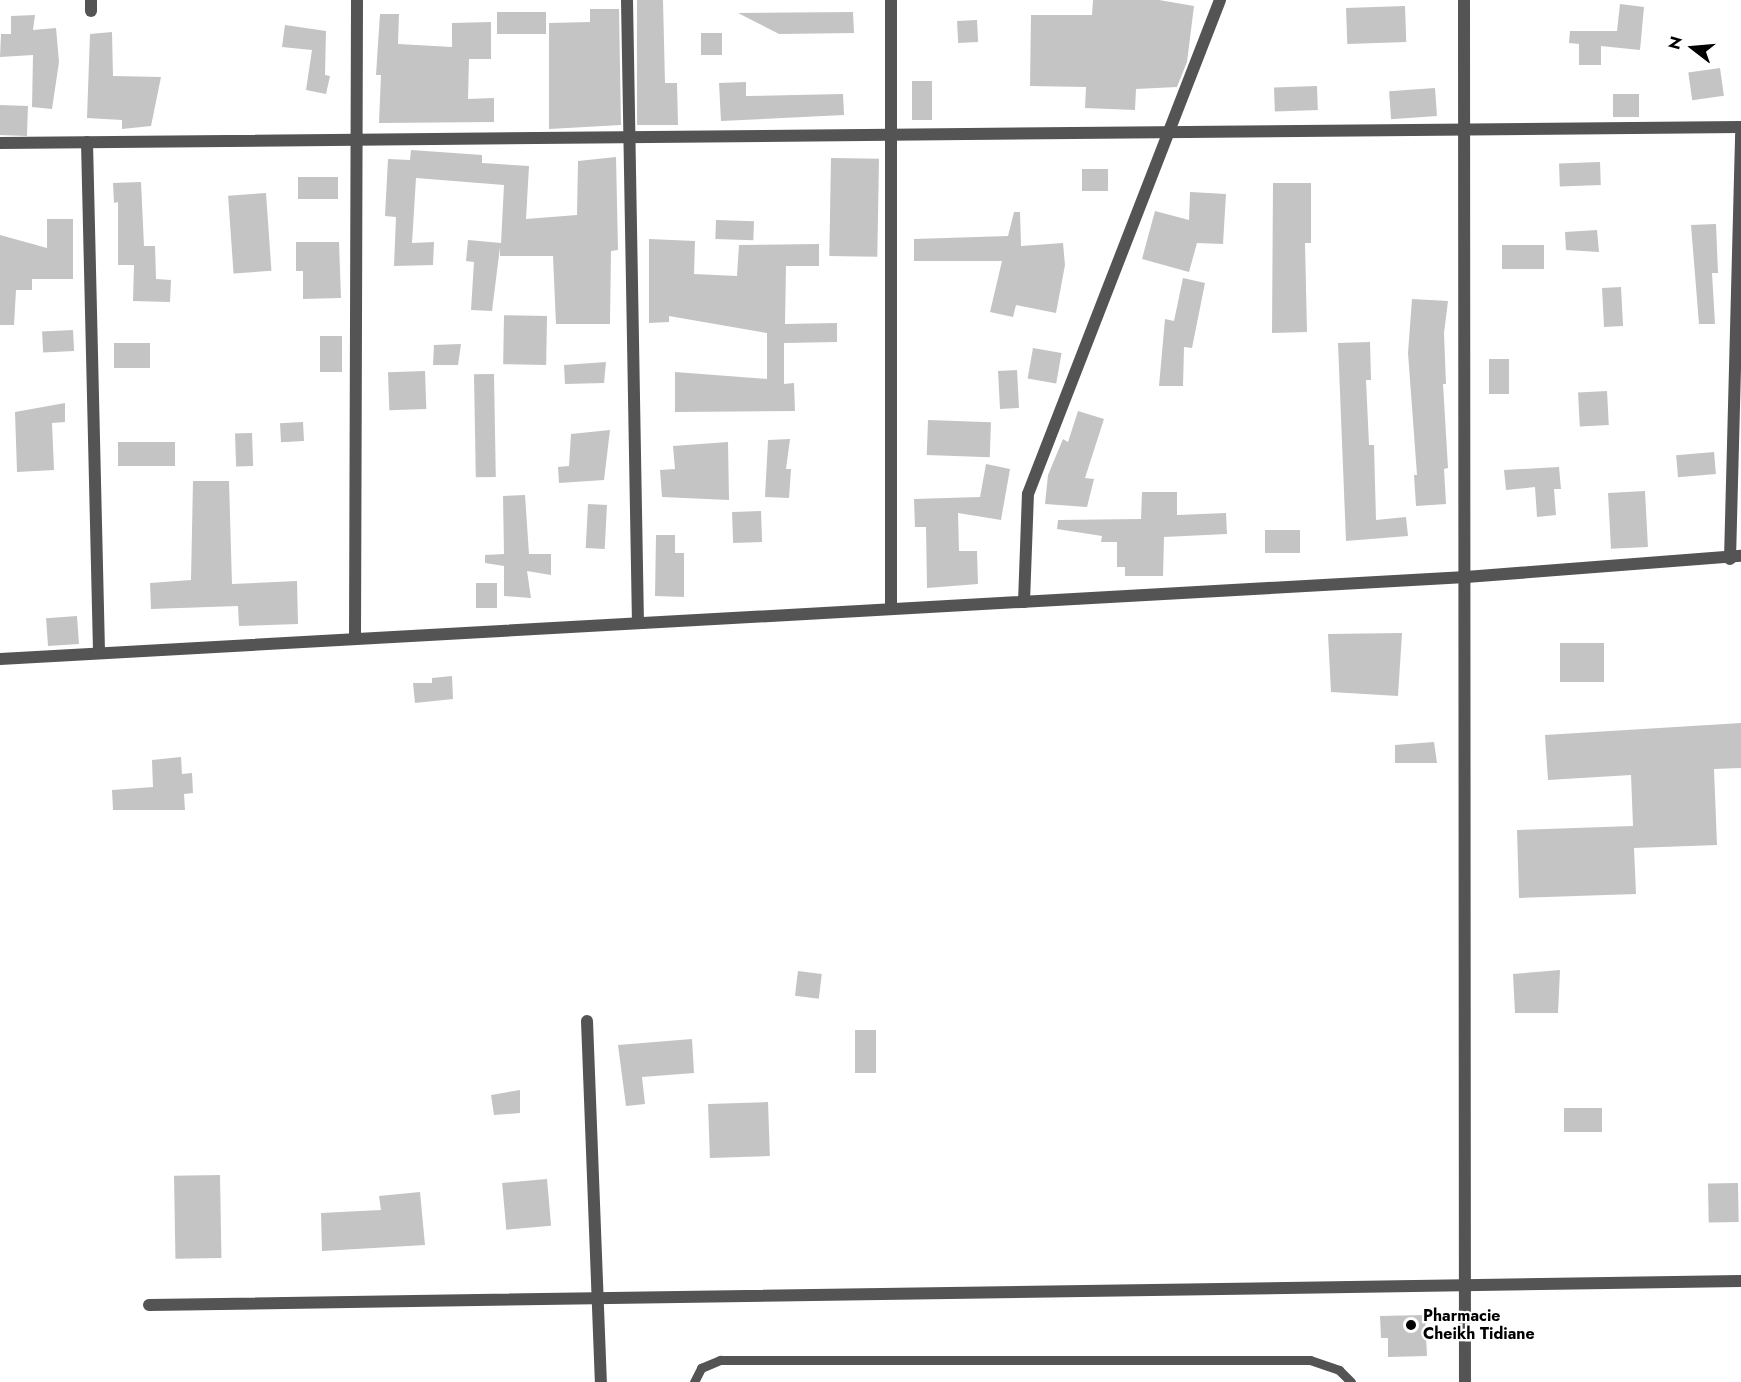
<!DOCTYPE html>
<style>
body{margin:0}
#map{position:relative;width:1741px;height:1382px;overflow:hidden;background:#fff;font-family:Jost,sans-serif}
div>[style]{position:absolute}
[style*='--x']{left:calc(var(--x)*1px);top:calc(var(--y)*1px);width:calc(var(--w)*1px);rotate:calc(var(--a)*1deg)}
.building>*{inset:0;background:#c4c4c4;transform-origin:0 0}
.service>*{height:9px;margin:-4.5px;padding:0 4.5px;transform-origin:4.5px;border-radius:4.5px;background:#545454}
.minor>*{height:12px;margin:-6px;padding:0 6px;transform-origin:6px;border-radius:6px;background:#545454}
.dots>*{width:16px;height:16px;translate:-50% -50%;box-sizing:border-box;border:3px solid #fff;border-radius:50%}
span{translate:-50% -50%;white-space:nowrap;text-align:center;line-height:1.15;-webkit-text-stroke:4.5px #fff;paint-order:stroke}
.poi-label{font-size:16px;color:#000;font-weight:700}
.left{translate:0 -50%;text-align:left}
.north{position:absolute;left:1663px;top:18px;width:60px;height:60px;-webkit-text-stroke:4px #fff;paint-order:stroke;rotate:286deg;font-size:16px;font-weight:700;line-height:24px;text-align:center;color:#000}
.north::after{content:'';display:block;margin:auto;width:21px;height:27px;background:#000;clip-path:polygon(50% 0,100% 100%,50% 72%,0 100%)}
</style>
<div id="map">
<div class="building">
<div style="clip-path:polygon(637px 0,663px 0,665px 83px,677px 83px,678px 125px,637px 125px)"></div>
<div style="clip-path:polygon(1093px 0,1159px 0,1194px 6px,1187px 62px,1177px 87px,1136px 89px,1135px 110px,1085px 108px,1086px 87px,1030px 86px,1031px 15px,1092px 15px)"></div>
<div style="clip-path:polygon(1620px 4px,1644px 7px,1640px 50px,1601px 46px,1601px 65px,1579px 65px,1579px 44px,1569px 43px,1570px 31px,1617px 31px)"></div>
<div style="left:1405px;top:6px;width:36px;height:59px;rotate:88deg"></div>
<div style="clip-path:polygon(590px 9px,619px 9px,621px 125px,549px 129px,549px 23px,590px 22px)"></div>
<div style="left:546px;top:12px;width:22px;height:49px;rotate:90deg"></div>
<div style="clip-path:polygon(853px 12px,854px 33px,779px 34px,738px 13px)"></div>
<div style="clip-path:polygon(380px 14px,399px 14px,398px 44px,452px 47px,452px 23px,491px 22px,491px 59px,469px 59px,468px 99px,494px 98px,494px 122px,379px 123px,381px 75px,376px 75px)"></div>
<div style="clip-path:polygon(35px 15px,33px 30px,56px 28px,59px 62px,52px 109px,32px 107px,33px 55px,0 57px,1px 34px,11px 34px,11px 16px)"></div>
<div style="left:977px;top:20px;width:22px;height:20px;rotate:87deg"></div>
<div style="clip-path:polygon(285px 25px,326px 31px,325px 75px,330px 76px,326px 94px,306px 90px,312px 50px,282px 47px)"></div>
<div style="clip-path:polygon(112px 32px,113px 76px,161px 77px,151px 126px,122px 129px,122px 120px,87px 118px,90px 34px)"></div>
<div style="left:701px;top:33px;width:21px;height:22px"></div>
<div style="left:1720px;top:68px;width:28px;height:32px;rotate:82deg"></div>
<div style="left:912px;top:81px;width:20px;height:39px"></div>
<div style="clip-path:polygon(746px 82px,746px 96px,843px 94px,844px 115px,721px 121px,719px 83px)"></div>
<div style="left:1317px;top:86px;width:24px;height:43px;rotate:88deg"></div>
<div style="left:1435px;top:88px;width:28px;height:46px;rotate:86deg"></div>
<div style="left:1613px;top:94px;width:26px;height:23px"></div>
<div style="left:0;top:105px;width:28px;height:30px;rotate:2deg"></div>
<div style="clip-path:polygon(411px 150px,482px 155px,482px 163px,529px 166px,526px 219px,577px 215px,578px 161px,616px 157px,618px 250px,611px 251px,610px 324px,556px 324px,553px 256px,500px 256px,500px 247px,492px 311px,471px 310px,474px 262px,466px 261px,468px 240px,501px 243px,504px 185px,416px 178px,412px 243px,434px 242px,433px 265px,394px 266px,396px 217px,385px 216px,388px 159px,410px 160px)"></div>
<div style="left:831px;top:158px;width:48px;height:98px;rotate:1deg"></div>
<div style="left:1600px;top:162px;width:23px;height:41px;rotate:88deg"></div>
<div style="left:1082px;top:169px;width:26px;height:22px"></div>
<div style="left:338px;top:177px;width:22px;height:40px;rotate:90deg"></div>
<div style="clip-path:polygon(141px 182px,144px 246px,155px 246px,156px 279px,171px 280px,170px 302px,133px 301px,134px 265px,118px 265px,118px 202px,114px 203px,113px 183px)"></div>
<div style="clip-path:polygon(1273px 183px,1311px 183px,1311px 243px,1305px 243px,1307px 332px,1272px 333px)"></div>
<div style="clip-path:polygon(1190px 192px,1226px 194px,1223px 244px,1197px 243px,1189px 272px,1142px 259px,1155px 211px,1189px 220px)"></div>
<div style="left:266px;top:193px;width:78px;height:38px;rotate:86deg"></div>
<div style="clip-path:polygon(1014px 212px,1020px 212px,1021px 246px,1063px 243px,1065px 265px,1056px 313px,1016px 305px,1013px 317px,990px 312px,1002px 261px,914px 261px,914px 239px,1008px 236px)"></div>
<div style="clip-path:polygon(47px 219px,73px 219px,73px 279px,32px 279px,32px 290px,16px 290px,14px 325px,0 325px,0 235px,47px 248px)"></div>
<div style="left:716px;top:220px;width:38px;height:19px;rotate:2deg"></div>
<div style="clip-path:polygon(1716px 224px,1718px 273px,1712px 273px,1715px 324px,1699px 324px,1691px 225px)"></div>
<div style="clip-path:polygon(1597px 230px,1599px 252px,1566px 250px,1565px 232px)"></div>
<div style="clip-path:polygon(649px 239px,695px 241px,694px 274px,737px 276px,739px 245px,819px 244px,819px 266px,786px 266px,785px 324px,837px 323px,837px 342px,784px 343px,784px 384px,794px 383px,795px 411px,675px 412px,675px 372px,767px 379px,767px 333px,669px 316px,669px 322px,649px 323px)"></div>
<div style="clip-path:polygon(296px 242px,339px 242px,341px 298px,303px 299px,303px 271px,296px 271px)"></div>
<div style="left:1544px;top:245px;width:24px;height:42px;rotate:90deg"></div>
<div style="clip-path:polygon(1183px 278px,1205px 283px,1192px 348px,1184px 347px,1183px 386px,1159px 386px,1165px 319px,1174px 321px)"></div>
<div style="left:1621px;top:287px;width:39px;height:19px;rotate:87deg"></div>
<div style="clip-path:polygon(1412px 299px,1448px 301px,1444px 333px,1446px 384px,1443px 384px,1448px 468px,1444px 469px,1446px 504px,1416px 506px,1414px 475px,1417px 475px,1408px 353px)"></div>
<div style="left:547px;top:316px;width:49px;height:43px;rotate:91deg"></div>
<div style="left:73px;top:330px;width:21px;height:31px;rotate:87deg"></div>
<div style="left:320px;top:336px;width:22px;height:36px"></div>
<div style="clip-path:polygon(1370px 342px,1371px 380px,1366px 380px,1369px 445px,1374px 445px,1376px 520px,1406px 517px,1408px 536px,1346px 541px,1338px 343px)"></div>
<div style="left:114px;top:343px;width:36px;height:25px"></div>
<div style="clip-path:polygon(461px 344px,458px 365px,433px 365px,434px 345px)"></div>
<div style="left:1033px;top:348px;width:29px;height:31px;rotate:10deg"></div>
<div style="left:1489px;top:359px;width:20px;height:35px"></div>
<div style="clip-path:polygon(606px 362px,604px 383px,565px 384px,564px 365px)"></div>
<div style="left:1017px;top:370px;width:38px;height:19px;rotate:87deg"></div>
<div style="left:425px;top:371px;width:38px;height:37px;rotate:88deg"></div>
<div style="left:494px;top:374px;width:103px;height:20px;rotate:89deg"></div>
<div style="left:1607px;top:391px;width:34px;height:29px;rotate:87deg"></div>
<div style="clip-path:polygon(65px 403px,65px 422px,52px 423px,54px 470px,17px 472px,15px 412px)"></div>
<div style="clip-path:polygon(1078px 411px,1104px 419px,1085px 478px,1094px 479px,1087px 507px,1045px 504px,1048px 475px,1063px 439px,1068px 442px)"></div>
<div style="left:928px;top:420px;width:63px;height:35px;rotate:2deg"></div>
<div style="left:303px;top:422px;width:19px;height:23px;rotate:87deg"></div>
<div style="clip-path:polygon(610px 430px,604px 480px,559px 483px,558px 467px,569px 466px,571px 434px)"></div>
<div style="left:252px;top:433px;width:33px;height:17px;rotate:88deg"></div>
<div style="clip-path:polygon(790px 439px,786px 469px,791px 469px,789px 498px,765px 497px,768px 440px)"></div>
<div style="left:175px;top:442px;width:24px;height:57px;rotate:90deg"></div>
<div style="clip-path:polygon(728px 442px,729px 500px,662px 497px,660px 470px,675px 469px,673px 446px)"></div>
<div style="left:1714px;top:452px;width:22px;height:38px;rotate:85deg"></div>
<div style="clip-path:polygon(986px 464px,1010px 469px,1001px 520px,958px 513px,959px 551px,977px 551px,978px 584px,927px 588px,926px 527px,915px 527px,914px 499px,980px 497px)"></div>
<div style="clip-path:polygon(1559px 467px,1561px 489px,1554px 489px,1556px 515px,1537px 517px,1535px 487px,1506px 490px,1504px 470px)"></div>
<div style="clip-path:polygon(193px 481px,229px 481px,232px 584px,297px 581px,298px 624px,239px 626px,238px 606px,151px 609px,150px 583px,191px 580px)"></div>
<div style="left:1645px;top:491px;width:56px;height:37px;rotate:87deg"></div>
<div style="clip-path:polygon(1142px 492px,1177px 492px,1177px 515px,1226px 513px,1227px 534px,1164px 537px,1163px 576px,1125px 576px,1125px 567px,1117px 567px,1117px 542px,1101px 542px,1102px 536px,1057px 529px,1058px 520px,1141px 519px)"></div>
<div style="clip-path:polygon(525px 495px,529px 554px,551px 554px,551px 575px,527px 571px,531px 598px,504px 596px,504px 566px,485px 563px,485px 555px,504px 554px,503px 496px)"></div>
<div style="left:588px;top:504px;width:19px;height:44px;rotate:3deg"></div>
<div style="left:761px;top:511px;width:31px;height:29px;rotate:88deg"></div>
<div style="left:1265px;top:530px;width:35px;height:23px"></div>
<div style="clip-path:polygon(656px 535px,675px 535px,675px 553px,684px 553px,684px 597px,655px 596px)"></div>
<div style="left:476px;top:583px;width:21px;height:25px"></div>
<div style="left:77px;top:616px;width:28px;height:31px;rotate:86deg"></div>
<div style="clip-path:polygon(1402px 633px,1398px 696px,1331px 692px,1328px 634px)"></div>
<div style="left:1604px;top:643px;width:39px;height:44px;rotate:90deg"></div>
<div style="clip-path:polygon(452px 676px,453px 699px,415px 703px,413px 683px,432px 683px,432px 678px)"></div>
<div style="clip-path:polygon(1741px 723px,1741px 768px,1714px 769px,1717px 845px,1634px 848px,1636px 894px,1519px 898px,1517px 830px,1633px 826px,1631px 775px,1548px 780px,1545px 735px)"></div>
<div style="clip-path:polygon(1434px 742px,1437px 763px,1395px 763px,1395px 745px)"></div>
<div style="clip-path:polygon(181px 757px,182px 774px,192px 773px,193px 793px,184px 794px,185px 810px,113px 810px,112px 790px,153px 787px,152px 760px)"></div>
<div style="clip-path:polygon(1560px 970px,1558px 1013px,1515px 1013px,1513px 974px)"></div>
<div style="left:798px;top:971px;width:24px;height:25px;rotate:7deg"></div>
<div style="left:855px;top:1030px;width:21px;height:43px"></div>
<div style="clip-path:polygon(692px 1039px,694px 1073px,642px 1077px,645px 1104px,626px 1106px,618px 1045px)"></div>
<div style="clip-path:polygon(520px 1090px,520px 1113px,494px 1115px,491px 1095px)"></div>
<div style="left:768px;top:1102px;width:54px;height:60px;rotate:88deg"></div>
<div style="left:1564px;top:1108px;width:38px;height:24px"></div>
<div style="left:220px;top:1175px;width:83px;height:46px;rotate:89deg"></div>
<div style="left:547px;top:1179px;width:47px;height:45px;rotate:85deg"></div>
<div style="left:1738px;top:1183px;width:39px;height:30px;rotate:89deg"></div>
<div style="clip-path:polygon(420px 1192px,425px 1245px,322px 1251px,321px 1213px,381px 1210px,379px 1196px)"></div>
<div style="clip-path:polygon(1425px 1315px,1427px 1356px,1388px 1357px,1388px 1338px,1381px 1338px,1380px 1316px)"></div>
</div>
<div class="service">
<div style="--x:694;--y:1382;--w:16;--a:-63"></div>
<div style="--x:701;--y:1368;--w:21;--a:-23"></div>
<div style="--x:720;--y:1360;--w:590;--a:0"></div>
<div style="--x:1310;--y:1360;--w:31;--a:19"></div>
<div style="--x:1339;--y:1370;--w:17;--a:45"></div>
</div>
<div class="minor">
<div style="--x:91;--y:0;--w:11;--a:90"></div>
<div style="--x:627;--y:0;--w:623;--a:88.99"></div>
<div style="--x:1464;--y:0;--w:1382;--a:89.96"></div>
<div style="--x:87;--y:142;--w:511;--a:88.65"></div>
<div style="--x:0;--y:143;--w:1741;--a:-0.53"></div>
<div style="--x:1730;--y:559;--w:425;--a:-88.5"></div>
<div style="--x:1024;--y:602;--w:108;--a:-87.9"></div>
<div style="--x:1028;--y:494;--w:530;--a:-68.76"></div>
<div style="--x:891;--y:609;--w:609;--a:-90"></div>
<div style="--x:355;--y:639;--w:639;--a:-89.82"></div>
<div style="--x:0;--y:659;--w:1468;--a:-3.2"></div>
<div style="--x:1466;--y:577;--w:276;--a:-4.4"></div>
<div style="--x:587;--y:1021;--w:361;--a:87.8"></div>
<div style="--x:149;--y:1305;--w:1592;--a:-0.86"></div>
</div>
<div class="dots">
<div style="left:1411px;top:1325px;background:#000"></div>
</div>
<div class="poi-label">
<span class="left" style="left:1423px;top:1325px">Pharmacie<br>Cheikh Tidiane</span>
</div>
<div class="north">N</div>
</div>
